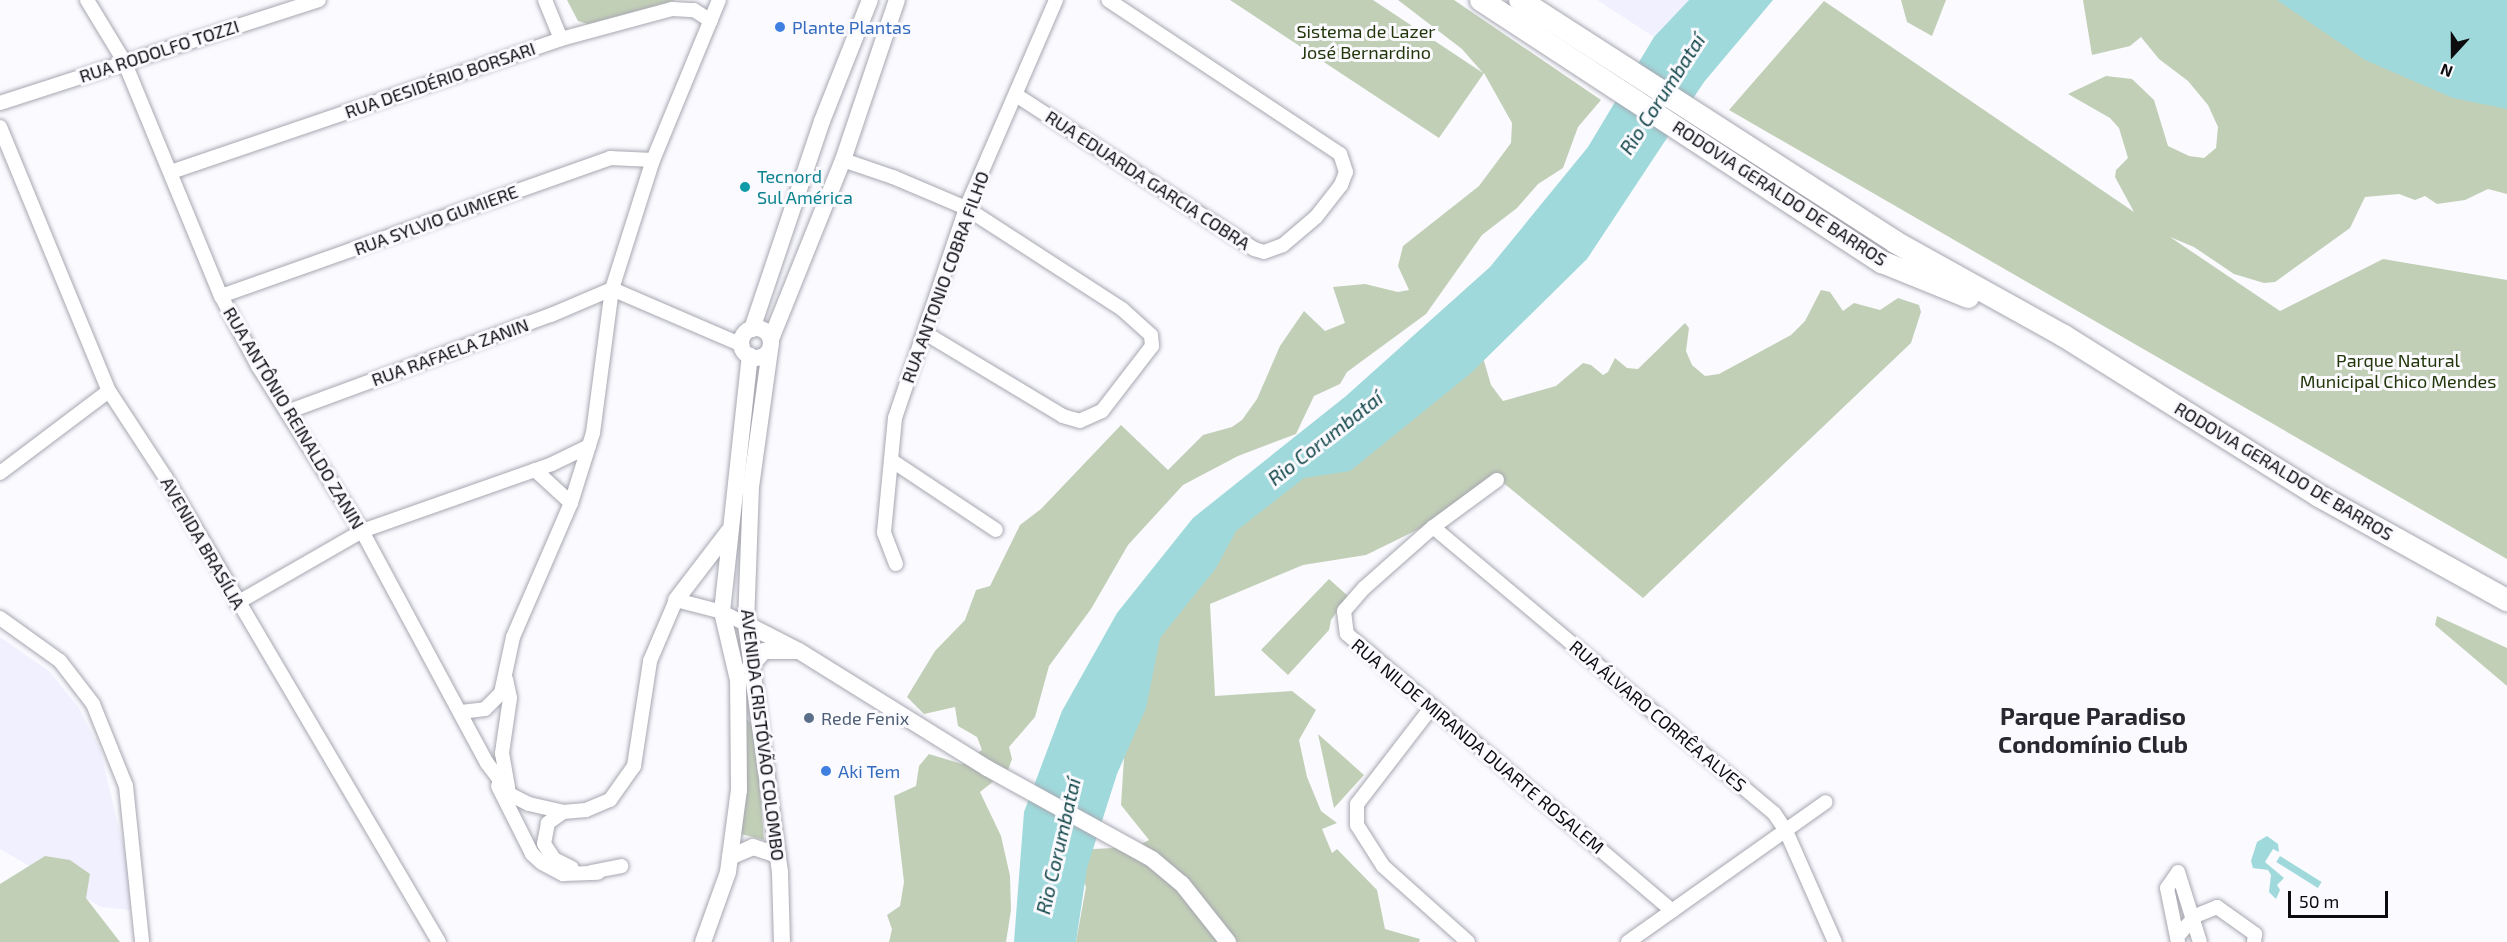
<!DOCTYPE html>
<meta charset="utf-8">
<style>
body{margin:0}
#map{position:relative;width:2507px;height:942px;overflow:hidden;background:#fafaff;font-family:"Exo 2",sans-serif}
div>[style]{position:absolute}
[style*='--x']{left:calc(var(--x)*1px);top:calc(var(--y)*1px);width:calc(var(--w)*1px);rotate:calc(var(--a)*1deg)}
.built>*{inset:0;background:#f1f0ff}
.green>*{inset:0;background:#c2cfb7}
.water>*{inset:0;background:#9fd9db;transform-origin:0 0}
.roads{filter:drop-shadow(0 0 2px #a7a7b1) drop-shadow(0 0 2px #a7a7b1)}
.minor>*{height:14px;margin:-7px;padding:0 7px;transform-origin:7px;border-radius:7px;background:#fff}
.tertiary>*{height:16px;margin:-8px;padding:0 8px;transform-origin:8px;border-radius:8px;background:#fff}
.tertiary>.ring{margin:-8px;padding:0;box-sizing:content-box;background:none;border:16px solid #fff;border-radius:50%}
.trunk>*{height:22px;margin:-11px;padding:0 11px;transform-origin:11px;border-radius:11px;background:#fff}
.dots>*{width:16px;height:16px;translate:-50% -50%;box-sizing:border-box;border:3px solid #fafaff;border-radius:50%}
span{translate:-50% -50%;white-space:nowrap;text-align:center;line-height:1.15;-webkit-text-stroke:6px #fafaff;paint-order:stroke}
.shop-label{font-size:18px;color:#366cbe}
.left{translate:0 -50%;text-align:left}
.park-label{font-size:18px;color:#22360a}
.street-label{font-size:18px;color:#0c0c0f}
.culture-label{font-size:18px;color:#0d838f}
.service-label{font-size:18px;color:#4e5e75}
.water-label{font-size:20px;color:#114548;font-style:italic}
.district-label{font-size:24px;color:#292830;font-weight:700}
.north{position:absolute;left:2423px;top:24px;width:60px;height:60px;-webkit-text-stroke:4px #fafaff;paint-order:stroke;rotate:201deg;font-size:16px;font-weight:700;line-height:24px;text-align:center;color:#0c0c0f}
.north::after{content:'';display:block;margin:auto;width:21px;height:27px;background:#0c0c0f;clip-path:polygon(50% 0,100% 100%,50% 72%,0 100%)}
.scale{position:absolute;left:2288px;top:891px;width:100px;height:27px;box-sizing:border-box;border:3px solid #0c0c0f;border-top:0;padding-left:8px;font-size:18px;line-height:21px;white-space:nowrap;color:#0c0c0f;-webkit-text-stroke:4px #fafaff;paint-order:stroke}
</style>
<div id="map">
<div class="built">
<div style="clip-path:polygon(1597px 0,1689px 0,1654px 37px)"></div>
<div style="clip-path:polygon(0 637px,49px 671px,79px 708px,100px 750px,128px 865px,130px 910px,101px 907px,0 849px)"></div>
</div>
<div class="green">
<div style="clip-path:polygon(567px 0,676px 0,588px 24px,578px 21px)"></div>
<div style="clip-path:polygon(1230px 0,1373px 0,1483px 73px,1462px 49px,1398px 0,1454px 0,1601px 100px,1578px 127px,1563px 168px,1538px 184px,1517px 208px,1482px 235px,1426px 314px,1347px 372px,1340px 384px,1314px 396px,1296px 434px,1238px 456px,1183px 485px,1128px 545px,1091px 609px,1049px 666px,1035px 717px,1009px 747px,1012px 759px,1008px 770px,980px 792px,1001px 836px,1010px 876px,1011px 910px,1006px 942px,889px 942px,892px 929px,887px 915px,900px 906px,904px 882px,894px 796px,916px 786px,919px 766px,929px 754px,962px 764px,982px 750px,977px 737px,958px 726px,955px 707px,924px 714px,907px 697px,935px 651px,965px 620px,976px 590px,990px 586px,1020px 525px,1041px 509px,1121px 425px,1168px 470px,1203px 435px,1232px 427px,1242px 420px,1257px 399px,1280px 346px,1304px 311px,1325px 331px,1345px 323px,1333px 287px,1365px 284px,1398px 292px,1409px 290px,1398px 266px,1403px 246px,1479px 186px,1511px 143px,1512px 123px,1484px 73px,1439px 138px)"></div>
<div style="clip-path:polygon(1901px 0,1946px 0,1932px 36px,1907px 22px)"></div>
<div style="clip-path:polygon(2083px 0,2346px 0,2507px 75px,2507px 194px,2488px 189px,2465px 200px,2437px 204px,2425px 196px,2415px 200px,2399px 194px,2365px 197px,2350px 228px,2275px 282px,2264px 283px,2234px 274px,2194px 247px,2170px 237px,2280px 311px,2383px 259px,2507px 280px,2507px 559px,1729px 110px,1824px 1px,2134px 212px,2115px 177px,2116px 170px,2128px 158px,2119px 128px,2110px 118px,2068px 94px,2106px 76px,2132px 79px,2154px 100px,2168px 146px,2189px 156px,2204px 158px,2216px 148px,2218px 127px,2208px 105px,2188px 81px,2159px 59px,2141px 37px,2130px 46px,2092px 55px)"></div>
<div style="clip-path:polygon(1821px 290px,1830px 292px,1843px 311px,1854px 303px,1880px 310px,1898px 298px,1919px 305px,1921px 312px,1911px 343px,1643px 598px,1495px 476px,1421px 528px,1366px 555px,1303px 565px,1210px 604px,1215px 696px,1292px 691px,1316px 710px,1299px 740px,1307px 777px,1321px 811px,1337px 823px,1322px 829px,1332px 853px,1337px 849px,1377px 890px,1385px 929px,1420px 939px,1419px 942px,1076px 942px,1086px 887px,1072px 850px,1135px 847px,1149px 840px,1121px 805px,1126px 727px,1160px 638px,1200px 552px,1484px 340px,1484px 361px,1491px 385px,1503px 401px,1556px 386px,1583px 363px,1591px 365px,1603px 375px,1608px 372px,1615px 358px,1627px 368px,1638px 369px,1685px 323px,1689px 328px,1686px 351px,1692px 365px,1705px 376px,1719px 374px,1791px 335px,1805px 321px)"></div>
<div style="clip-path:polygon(1329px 579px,1348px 596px,1331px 620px,1329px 630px,1288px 675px,1261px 650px)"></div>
<div style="clip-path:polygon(2437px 616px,2507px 648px,2507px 686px,2435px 625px)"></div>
<div style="clip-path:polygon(745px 718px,751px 723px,758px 768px,764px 840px,741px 834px,747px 759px)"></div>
<div style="clip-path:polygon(1318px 734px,1364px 775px,1334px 808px)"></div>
<div style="clip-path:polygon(45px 856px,70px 860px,90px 874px,86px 898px,120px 942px,0 942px,0 884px)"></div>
</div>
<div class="water">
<div style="clip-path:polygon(1689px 0,1773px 0,1704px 82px,1587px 259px,1471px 373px,1350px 471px,1304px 478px,1236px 531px,1216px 568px,1160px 638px,1146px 708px,1117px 774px,1087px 868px,1076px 942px,1014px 942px,1024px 812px,1062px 711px,1117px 613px,1193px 518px,1346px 396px,1490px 267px,1588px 147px,1654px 37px)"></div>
<div style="clip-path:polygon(2277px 0,2507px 0,2507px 109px,2453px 98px,2365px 60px)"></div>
<div style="clip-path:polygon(2267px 836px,2278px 844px,2279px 852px,2273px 849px,2265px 862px,2284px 878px,2277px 885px,2280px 890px,2276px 899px,2269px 892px,2271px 875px,2268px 870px,2253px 868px,2251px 861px,2257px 842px)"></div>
<div style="left:2280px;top:856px;width:49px;height:7px;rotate:32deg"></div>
</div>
<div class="roads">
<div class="minor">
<div style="--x:87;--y:0;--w:71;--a:58.8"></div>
<div style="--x:124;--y:61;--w:254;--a:67.6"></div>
<div style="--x:221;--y:296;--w:79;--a:62.1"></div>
<div style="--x:258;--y:366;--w:195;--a:57.8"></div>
<div style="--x:362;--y:531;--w:264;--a:61.7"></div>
<div style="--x:487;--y:763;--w:40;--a:53"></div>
<div style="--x:511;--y:795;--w:20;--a:27"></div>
<div style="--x:529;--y:804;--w:35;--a:13"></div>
<div style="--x:563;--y:812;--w:23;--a:-5"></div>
<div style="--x:586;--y:810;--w:26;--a:-23"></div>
<div style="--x:610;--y:800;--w:42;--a:-54.8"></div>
<div style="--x:634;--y:766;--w:106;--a:-81.3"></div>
<div style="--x:650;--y:661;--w:66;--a:-66.9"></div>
<div style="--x:676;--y:600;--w:48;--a:14.6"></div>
<div style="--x:722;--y:612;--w:27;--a:27"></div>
<div style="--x:545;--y:0;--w:42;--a:67.7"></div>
<div style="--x:1016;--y:95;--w:283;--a:32.9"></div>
<div style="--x:1254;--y:249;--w:10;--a:17"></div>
<div style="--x:1264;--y:252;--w:20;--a:-20"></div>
<div style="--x:1283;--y:245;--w:43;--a:-40.3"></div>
<div style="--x:1316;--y:217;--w:41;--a:-52"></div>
<div style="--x:1341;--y:185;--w:14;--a:-69"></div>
<div style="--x:1346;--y:172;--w:19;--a:-108"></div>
<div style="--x:1340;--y:154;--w:278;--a:-146.4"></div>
<div style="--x:0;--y:103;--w:335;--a:-17.9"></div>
<div style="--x:0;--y:127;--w:286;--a:67.6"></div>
<div style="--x:109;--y:391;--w:104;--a:56.8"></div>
<div style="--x:166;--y:478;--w:538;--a:59.53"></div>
<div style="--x:843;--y:160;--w:53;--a:18.8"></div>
<div style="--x:893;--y:177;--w:79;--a:23"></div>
<div style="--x:966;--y:208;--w:186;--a:32.9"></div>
<div style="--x:1122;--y:309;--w:39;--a:42"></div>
<div style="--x:1151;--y:335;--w:11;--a:85"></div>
<div style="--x:1152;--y:346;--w:82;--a:127.6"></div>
<div style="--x:1102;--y:411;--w:24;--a:156"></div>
<div style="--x:1080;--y:421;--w:18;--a:-164"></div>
<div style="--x:1063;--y:416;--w:161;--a:-149"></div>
<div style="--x:171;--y:172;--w:412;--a:-18.8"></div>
<div style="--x:561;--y:39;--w:115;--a:-15.1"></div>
<div style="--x:672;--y:9;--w:22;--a:3"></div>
<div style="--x:694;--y:10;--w:20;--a:33"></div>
<div style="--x:612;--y:289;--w:142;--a:23.3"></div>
<div style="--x:221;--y:296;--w:413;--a:-19.5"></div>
<div style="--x:610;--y:158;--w:43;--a:2.7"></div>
<div style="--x:287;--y:412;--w:281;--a:-20.2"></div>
<div style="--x:551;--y:315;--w:66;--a:-23.1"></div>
<div style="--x:891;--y:460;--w:126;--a:33.7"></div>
<div style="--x:535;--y:470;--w:49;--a:42.5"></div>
<div style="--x:0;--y:473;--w:136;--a:-37"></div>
<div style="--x:1497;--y:480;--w:79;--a:143.7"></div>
<div style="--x:1433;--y:527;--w:92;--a:138.5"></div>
<div style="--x:1364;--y:588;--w:30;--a:131"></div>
<div style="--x:1344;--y:611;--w:23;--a:83"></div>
<div style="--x:1347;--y:634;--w:427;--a:40.4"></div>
<div style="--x:1433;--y:527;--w:445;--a:40"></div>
<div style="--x:1774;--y:813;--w:22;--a:56"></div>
<div style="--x:1786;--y:831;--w:121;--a:66.2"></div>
<div style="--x:896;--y:564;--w:34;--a:-111"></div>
<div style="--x:884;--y:532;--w:115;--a:-84.5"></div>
<div style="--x:895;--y:418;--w:222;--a:-71.3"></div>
<div style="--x:966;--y:208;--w:227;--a:-66.6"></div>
<div style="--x:237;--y:603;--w:144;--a:-29.9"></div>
<div style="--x:362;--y:531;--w:201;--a:-19.4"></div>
<div style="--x:552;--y:464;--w:41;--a:-25.9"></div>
<div style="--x:0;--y:618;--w:74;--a:35.6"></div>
<div style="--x:60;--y:661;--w:54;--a:52.5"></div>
<div style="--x:93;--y:704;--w:88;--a:68.1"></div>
<div style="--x:126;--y:786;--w:157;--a:84.1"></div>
<div style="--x:506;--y:679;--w:19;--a:78"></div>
<div style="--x:510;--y:698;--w:56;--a:98.3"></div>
<div style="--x:502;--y:753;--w:35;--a:80"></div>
<div style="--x:1431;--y:708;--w:121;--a:127.6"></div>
<div style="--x:1357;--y:804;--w:21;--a:90"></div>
<div style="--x:1357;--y:825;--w:49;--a:57.6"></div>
<div style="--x:1383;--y:866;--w:114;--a:41.8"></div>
<div style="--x:461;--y:712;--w:24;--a:-7"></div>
<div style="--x:485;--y:709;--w:23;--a:-45"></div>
<div style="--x:501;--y:693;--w:57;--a:-77.9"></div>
<div style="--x:513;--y:637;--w:146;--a:-66.6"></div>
<div style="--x:571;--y:503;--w:73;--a:-72.6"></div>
<div style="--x:593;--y:433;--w:145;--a:-82.5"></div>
<div style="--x:612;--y:289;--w:135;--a:-72.4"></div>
<div style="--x:653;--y:160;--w:173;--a:-67.6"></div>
<div style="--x:498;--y:786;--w:76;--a:63.4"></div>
<div style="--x:532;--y:854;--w:13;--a:42"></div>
<div style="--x:542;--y:863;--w:24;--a:28"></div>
<div style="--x:563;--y:874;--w:35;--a:-2"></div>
<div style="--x:563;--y:812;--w:19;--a:144"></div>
<div style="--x:548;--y:823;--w:21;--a:101"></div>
<div style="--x:544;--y:844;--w:18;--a:56"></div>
<div style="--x:554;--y:859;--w:20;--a:27"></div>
<div style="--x:591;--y:872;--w:31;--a:-11"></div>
<div style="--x:2178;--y:872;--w:73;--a:72.6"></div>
<div style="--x:2177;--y:937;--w:28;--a:-49"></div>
<div style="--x:2195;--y:916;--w:24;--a:-22"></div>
<div style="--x:2217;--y:907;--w:47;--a:35.4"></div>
<div style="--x:2255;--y:934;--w:8;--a:97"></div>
<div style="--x:1628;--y:942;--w:242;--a:-35.3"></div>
<div style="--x:2178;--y:942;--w:55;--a:-101.5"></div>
<div style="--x:2167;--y:888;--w:19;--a:-55"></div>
</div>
<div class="tertiary">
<div class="ring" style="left:741px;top:328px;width:14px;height:14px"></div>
<div style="--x:752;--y:329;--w:219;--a:-71.4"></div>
<div style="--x:822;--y:121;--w:130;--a:-68.4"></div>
<div style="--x:771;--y:339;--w:193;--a:-68.1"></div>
<div style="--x:843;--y:160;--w:169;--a:-71.4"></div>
<div style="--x:770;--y:350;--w:138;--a:97.9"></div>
<div style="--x:751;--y:487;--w:137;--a:92.1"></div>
<div style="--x:746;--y:624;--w:250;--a:82.2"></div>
<div style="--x:780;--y:872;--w:70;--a:88.4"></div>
<div style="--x:676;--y:600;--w:86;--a:-52.6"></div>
<div style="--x:746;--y:624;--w:59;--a:27"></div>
<div style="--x:799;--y:651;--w:221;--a:31.9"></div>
<div style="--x:987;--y:768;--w:188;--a:28.9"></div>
<div style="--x:1152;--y:859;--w:39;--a:40"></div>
<div style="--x:1182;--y:884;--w:74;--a:51.6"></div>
<div style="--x:750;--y:667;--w:21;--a:-49"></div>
<div style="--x:764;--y:651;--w:34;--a:0"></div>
<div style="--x:730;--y:857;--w:25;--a:-23"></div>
<div style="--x:753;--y:847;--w:26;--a:18"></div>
<div style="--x:703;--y:942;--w:74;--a:-70.3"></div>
<div style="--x:728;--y:872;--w:83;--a:-82.4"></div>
<div style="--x:739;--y:790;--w:110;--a:-90.5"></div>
<div style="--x:738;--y:680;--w:70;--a:-103.2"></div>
<div style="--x:722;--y:612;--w:258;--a:-83.8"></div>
</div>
<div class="trunk">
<div style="--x:1481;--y:0;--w:479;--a:33.2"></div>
<div style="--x:1882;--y:262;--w:93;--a:22.1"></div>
<div style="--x:1520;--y:0;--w:446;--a:32.8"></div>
<div style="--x:1895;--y:242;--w:193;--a:29.1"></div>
<div style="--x:2064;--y:336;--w:301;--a:32.1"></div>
<div style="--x:2319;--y:496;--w:215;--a:29"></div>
</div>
</div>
<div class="dots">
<div style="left:780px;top:27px;background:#3f7fe0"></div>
<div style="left:745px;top:187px;background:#0f9aa8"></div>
<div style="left:809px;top:718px;background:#5c6f8a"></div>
<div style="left:826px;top:771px;background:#3f7fe0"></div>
</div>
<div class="shop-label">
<span class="left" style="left:792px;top:27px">Plante Plantas</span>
<span class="left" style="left:838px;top:771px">Aki Tem</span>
</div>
<div class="park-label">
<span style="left:1366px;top:42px">Sistema de Lazer<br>José Bernardino</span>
<span style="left:2398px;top:371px">Parque Natural<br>Municipal Chico Mendes</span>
</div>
<div class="street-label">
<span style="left:159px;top:51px;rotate:-18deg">RUA RODOLFO TOZZI</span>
<span style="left:440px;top:80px;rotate:-19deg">RUA DESIDÉRIO BORSARI</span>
<span style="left:1148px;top:180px;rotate:33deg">RUA EDUARDA GARCIA COBRA</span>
<span style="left:1780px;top:193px;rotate:33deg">RODOVIA GERALDO DE BARROS</span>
<span style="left:436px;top:220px;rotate:-20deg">RUA SYLVIO GUMIERE</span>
<span style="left:945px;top:277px;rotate:-70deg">RUA ANTONIO COBRA FILHO</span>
<span style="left:450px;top:352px;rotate:-20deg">RUA RAFAELA ZANIN</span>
<span style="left:294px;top:418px;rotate:59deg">RUA ANTÔNIO REINALDO ZANIN</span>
<span style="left:2284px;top:471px;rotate:31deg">RODOVIA GERALDO DE BARROS</span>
<span style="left:203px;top:543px;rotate:60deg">AVENIDA BRASÍLIA</span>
<span style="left:1658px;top:716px;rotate:40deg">RUA ÁLVARO CORRÊA ALVES</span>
<span style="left:763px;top:735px;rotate:83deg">AVENIDA CRISTÓVÃO COLOMBO</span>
<span style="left:1478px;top:746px;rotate:40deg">RUA NILDE MIRANDA DUARTE ROSALEM</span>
</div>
<div class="culture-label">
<span class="left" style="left:757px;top:187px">Tecnord<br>Sul América</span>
</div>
<div class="service-label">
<span class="left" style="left:821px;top:718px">Rede Fenix</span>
</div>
<div class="water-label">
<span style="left:1662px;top:94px;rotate:-57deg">Rio Corumbataí</span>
<span style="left:1325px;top:438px;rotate:-38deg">Rio Corumbataí</span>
<span style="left:1058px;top:846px;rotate:-77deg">Rio Corumbataí</span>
</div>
<div class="district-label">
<span style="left:2093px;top:730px">Parque Paradiso<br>Condomínio Club</span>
</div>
<div class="north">N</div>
<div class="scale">50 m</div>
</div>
